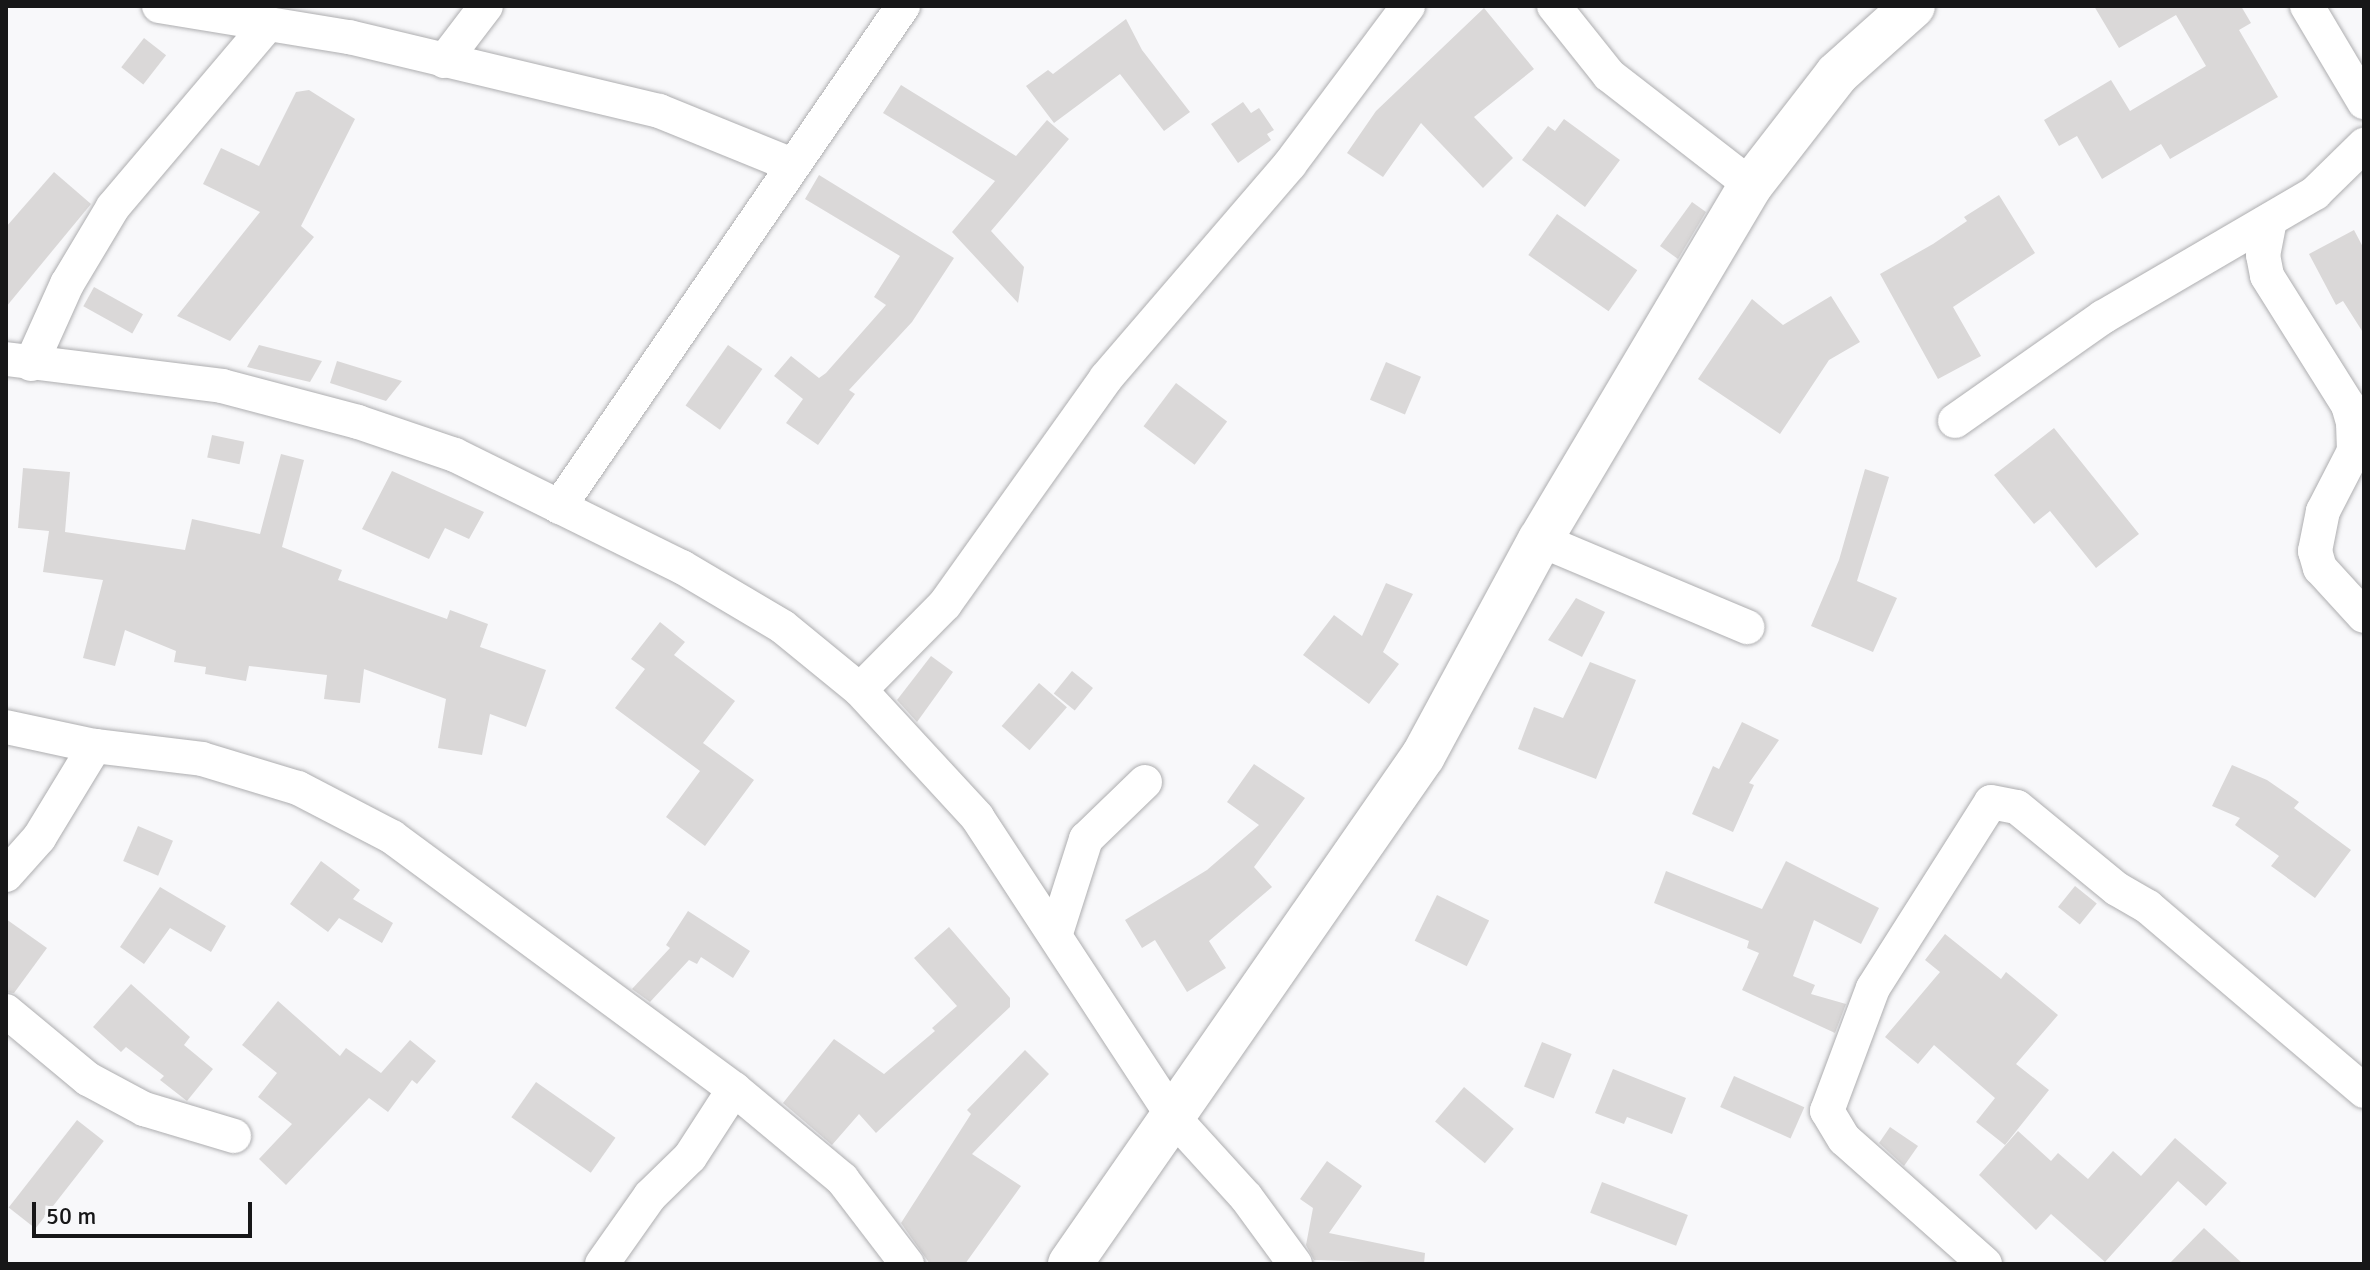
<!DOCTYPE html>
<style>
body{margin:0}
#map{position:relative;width:2370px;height:1270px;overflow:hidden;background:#f8f8fa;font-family:Signika,sans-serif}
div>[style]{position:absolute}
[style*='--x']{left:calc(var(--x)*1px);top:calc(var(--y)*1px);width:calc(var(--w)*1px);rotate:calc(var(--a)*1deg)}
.building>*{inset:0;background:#dad8d8;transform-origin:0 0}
.roads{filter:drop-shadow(0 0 2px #aeaeb0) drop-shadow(0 0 2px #aeaeb0)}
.minor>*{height:34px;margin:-17px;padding:0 17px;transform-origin:17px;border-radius:17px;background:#fff}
.tertiary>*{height:44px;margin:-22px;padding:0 22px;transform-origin:22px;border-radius:22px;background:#fff}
span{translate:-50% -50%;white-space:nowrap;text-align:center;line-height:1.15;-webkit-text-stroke:8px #f8f8fa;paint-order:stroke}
.frame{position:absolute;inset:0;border:8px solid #171718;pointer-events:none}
.scale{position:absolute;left:32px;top:1202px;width:220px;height:36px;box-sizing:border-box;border:4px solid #171718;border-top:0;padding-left:10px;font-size:24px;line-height:28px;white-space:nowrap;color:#171718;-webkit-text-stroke:6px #f8f8fa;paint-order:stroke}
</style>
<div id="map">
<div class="building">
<div style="clip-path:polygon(2094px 6px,2241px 6px,2251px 23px,2239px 30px,2278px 97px,2170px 159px,2161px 144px,2102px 179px,2077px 136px,2059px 146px,2044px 120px,2111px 80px,2130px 111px,2206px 66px,2176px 15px,2119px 48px)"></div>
<div style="clip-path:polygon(1484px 8px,1534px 69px,1474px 117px,1513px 158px,1483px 188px,1421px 123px,1383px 177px,1347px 153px,1376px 111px)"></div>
<div style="clip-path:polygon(1126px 19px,1142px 50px,1190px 112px,1164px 131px,1120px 74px,1054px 123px,1026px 86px,1048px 70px,1053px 74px)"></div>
<div style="left:144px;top:38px;width:28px;height:37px;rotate:38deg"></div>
<div style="clip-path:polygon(901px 85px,1016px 156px,1047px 120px,1069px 139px,991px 231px,1024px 267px,1018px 303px,952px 232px,995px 181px,883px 113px)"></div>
<div style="clip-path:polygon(309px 90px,355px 119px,301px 226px,314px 237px,230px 341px,177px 316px,260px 212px,203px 184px,221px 148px,259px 166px,296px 92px)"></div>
<div style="clip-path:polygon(1243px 102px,1251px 113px,1259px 108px,1274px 130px,1267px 134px,1271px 140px,1238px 163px,1211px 124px)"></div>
<div style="clip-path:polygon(1564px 119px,1620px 160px,1585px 207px,1522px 160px,1548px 126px,1555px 131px)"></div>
<div style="clip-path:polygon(54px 172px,91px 204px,6px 307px,6px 227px)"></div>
<div style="clip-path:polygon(819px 175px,954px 258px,912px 322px,849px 390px,855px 394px,818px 445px,786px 423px,803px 399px,774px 376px,791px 356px,819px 378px,826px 373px,886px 305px,874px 297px,900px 256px,805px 199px)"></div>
<div style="clip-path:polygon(1999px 195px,2035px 253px,1953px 307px,1981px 356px,1938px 379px,1880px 274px,1933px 244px,1967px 221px,1964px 217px)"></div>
<div style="clip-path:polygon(1692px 202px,1706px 212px,1678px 259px,1660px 246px)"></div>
<div style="left:1557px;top:214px;width:98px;height:50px;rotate:35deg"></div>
<div style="clip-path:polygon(2354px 230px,2364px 249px,2364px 334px,2343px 301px,2336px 305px,2309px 254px)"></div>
<div style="left:94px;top:287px;width:56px;height:22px;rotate:29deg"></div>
<div style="clip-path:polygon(1831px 296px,1860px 342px,1829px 360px,1780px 434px,1698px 379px,1752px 299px,1783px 325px)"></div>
<div style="clip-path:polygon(259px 345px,322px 361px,310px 382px,247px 367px)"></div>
<div style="left:728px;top:345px;width:42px;height:74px;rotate:35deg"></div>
<div style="clip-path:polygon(337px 361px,402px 381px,386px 401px,330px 383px)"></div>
<div style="left:1386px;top:362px;width:38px;height:41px;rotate:23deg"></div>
<div style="left:1176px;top:383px;width:64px;height:54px;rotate:37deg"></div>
<div style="clip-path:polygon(2054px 428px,2139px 534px,2096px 568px,2050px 511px,2034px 524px,1994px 475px)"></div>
<div style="left:212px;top:435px;width:33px;height:23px;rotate:12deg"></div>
<div style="clip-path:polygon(281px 454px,304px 460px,282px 547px,342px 570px,338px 580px,447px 619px,450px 610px,488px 624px,480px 647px,546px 670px,526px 727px,490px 714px,482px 755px,438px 748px,446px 699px,364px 669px,360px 703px,324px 699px,327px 675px,249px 666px,246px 681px,205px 674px,206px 667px,174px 662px,176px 651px,125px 630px,115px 666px,83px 658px,103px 580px,43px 572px,49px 531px,18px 528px,23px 468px,70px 472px,65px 532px,185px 550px,192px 519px,260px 534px)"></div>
<div style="clip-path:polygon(1865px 469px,1889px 477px,1857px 581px,1897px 598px,1873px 652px,1811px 626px,1839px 560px)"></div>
<div style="clip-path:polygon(392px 471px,484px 512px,469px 539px,445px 528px,429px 559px,362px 529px)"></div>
<div style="clip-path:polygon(1386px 583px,1413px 594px,1383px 652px,1399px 664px,1369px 704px,1303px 655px,1334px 615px,1362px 636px)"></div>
<div style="clip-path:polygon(1576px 598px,1605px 612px,1582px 657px,1548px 640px)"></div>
<div style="clip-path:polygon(660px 622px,685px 642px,674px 655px,735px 701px,703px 743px,754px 780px,705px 846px,666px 817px,700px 771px,615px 708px,645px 669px,631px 659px)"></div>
<div style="clip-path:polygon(931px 656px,953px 672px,917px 722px,897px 700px)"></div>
<div style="clip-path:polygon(1590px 662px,1636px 680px,1596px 779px,1518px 749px,1534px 707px,1563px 718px)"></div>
<div style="left:1072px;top:671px;width:27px;height:29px;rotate:39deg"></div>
<div style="left:1039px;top:683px;width:37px;height:57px;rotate:41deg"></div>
<div style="clip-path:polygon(1742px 722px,1779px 740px,1749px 783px,1754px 785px,1733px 832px,1692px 814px,1713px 766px,1719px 769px)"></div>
<div style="clip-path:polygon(1254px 764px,1305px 798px,1254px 867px,1272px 887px,1209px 941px,1226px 968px,1187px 992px,1155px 940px,1142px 948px,1125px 920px,1207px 870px,1259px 825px,1227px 802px)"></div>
<div style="clip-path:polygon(2232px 765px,2267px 780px,2299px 802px,2294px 808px,2351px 850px,2315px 898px,2271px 866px,2279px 856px,2235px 825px,2240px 818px,2212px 806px)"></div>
<div style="left:138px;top:826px;width:38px;height:38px;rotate:23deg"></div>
<div style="clip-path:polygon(321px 861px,360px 890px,353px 899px,393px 923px,382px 943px,339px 918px,328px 932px,290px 904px)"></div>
<div style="clip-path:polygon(1786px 861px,1879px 908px,1861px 944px,1814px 920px,1793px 976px,1815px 985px,1811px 994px,1846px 1004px,1835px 1033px,1742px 990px,1759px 953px,1747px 948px,1749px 941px,1654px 903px,1666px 871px,1762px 909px)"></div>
<div style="left:2075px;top:886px;width:28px;height:27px;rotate:39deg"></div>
<div style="clip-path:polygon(160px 887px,226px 926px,211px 952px,170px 928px,144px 964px,120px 947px)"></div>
<div style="left:1437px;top:895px;width:58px;height:51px;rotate:26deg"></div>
<div style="clip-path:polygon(688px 911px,750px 951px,733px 978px,701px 957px,697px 964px,689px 960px,650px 1002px,632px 989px,670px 948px,666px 945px)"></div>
<div style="clip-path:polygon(6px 919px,47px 948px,14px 993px,6px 992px)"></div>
<div style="clip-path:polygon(949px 927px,1010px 998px,1010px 1007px,876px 1133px,859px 1114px,832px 1145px,783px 1103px,834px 1039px,884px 1074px,935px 1031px,932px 1028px,957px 1006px,914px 958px)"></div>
<div style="clip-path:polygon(1945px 934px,2001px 979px,2006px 972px,2058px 1015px,2016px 1064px,2049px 1090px,2005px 1145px,1976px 1122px,1995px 1098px,1934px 1045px,1918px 1064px,1885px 1037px,1940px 972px,1925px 960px)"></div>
<div style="clip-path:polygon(131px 984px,190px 1037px,184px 1045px,213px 1069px,187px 1101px,160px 1080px,164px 1076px,126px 1047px,121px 1052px,93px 1027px)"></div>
<div style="clip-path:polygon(278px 1001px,340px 1056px,346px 1048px,381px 1073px,410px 1040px,436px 1061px,417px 1084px,412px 1080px,388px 1112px,369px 1098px,286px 1185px,259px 1159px,292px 1124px,258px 1097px,277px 1073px,242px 1045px)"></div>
<div style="left:1542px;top:1042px;width:32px;height:48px;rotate:22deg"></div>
<div style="clip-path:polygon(1025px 1050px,1049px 1074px,972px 1154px,1021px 1186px,965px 1264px,930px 1264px,901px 1223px,971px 1114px,967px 1110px)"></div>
<div style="clip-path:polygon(1613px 1069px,1686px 1098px,1672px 1134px,1627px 1117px,1624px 1124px,1595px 1113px)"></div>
<div style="left:1734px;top:1076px;width:77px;height:34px;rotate:24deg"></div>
<div style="left:536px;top:1082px;width:97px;height:43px;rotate:35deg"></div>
<div style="left:1464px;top:1087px;width:65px;height:45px;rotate:40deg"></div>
<div style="left:77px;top:1120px;width:34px;height:111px;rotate:38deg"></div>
<div style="clip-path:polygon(1890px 1127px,1918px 1146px,1904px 1166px,1879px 1143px)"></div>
<div style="clip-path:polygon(2018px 1131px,2051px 1161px,2058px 1153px,2088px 1179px,2113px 1151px,2141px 1176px,2175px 1138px,2227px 1183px,2206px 1206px,2178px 1181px,2105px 1262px,2051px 1214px,2036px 1230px,1979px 1175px)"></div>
<div style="clip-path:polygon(1327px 1161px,1362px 1186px,1329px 1233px,1425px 1253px,1424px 1264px,1314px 1260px,1306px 1245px,1313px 1208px,1300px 1199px)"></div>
<div style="left:1602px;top:1182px;width:92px;height:33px;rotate:21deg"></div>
<div style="clip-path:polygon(2204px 1228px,2243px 1264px,2169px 1264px)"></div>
</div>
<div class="roads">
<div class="minor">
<div style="--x:159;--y:6;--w:193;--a:9.3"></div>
<div style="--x:349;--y:37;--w:319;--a:13.4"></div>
<div style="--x:659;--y:111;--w:144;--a:22.1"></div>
<div style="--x:1554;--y:6;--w:88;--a:51.4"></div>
<div style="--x:1609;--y:75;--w:180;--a:37.8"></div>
<div style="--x:2307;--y:6;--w:112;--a:59.3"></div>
<div style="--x:444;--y:61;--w:69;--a:-52.6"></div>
<div style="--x:2270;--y:220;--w:36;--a:101"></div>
<div style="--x:2263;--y:255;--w:21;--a:79"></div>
<div style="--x:2267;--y:276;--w:152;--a:57.9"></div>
<div style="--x:2348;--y:405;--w:19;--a:74"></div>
<div style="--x:2353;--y:423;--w:28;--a:88"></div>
<div style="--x:2354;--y:451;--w:68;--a:117.3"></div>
<div style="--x:2323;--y:511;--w:41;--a:101.3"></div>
<div style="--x:2315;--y:551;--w:18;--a:74"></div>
<div style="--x:2320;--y:568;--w:65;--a:47.5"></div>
<div style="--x:6;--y:359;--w:218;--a:7.1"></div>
<div style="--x:222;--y:386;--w:141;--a:14.8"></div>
<div style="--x:358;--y:422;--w:102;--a:18.8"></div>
<div style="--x:455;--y:455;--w:253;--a:26.3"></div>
<div style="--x:682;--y:567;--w:117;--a:30.7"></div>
<div style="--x:783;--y:627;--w:99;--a:39.3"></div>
<div style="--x:860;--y:690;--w:173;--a:47.3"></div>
<div style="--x:977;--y:817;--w:360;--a:56.8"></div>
<div style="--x:1174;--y:1118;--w:107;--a:47.7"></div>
<div style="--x:1246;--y:1197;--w:83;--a:53.8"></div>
<div style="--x:31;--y:364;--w:88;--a:-65.8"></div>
<div style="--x:67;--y:284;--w:90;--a:-59.1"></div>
<div style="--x:113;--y:207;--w:240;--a:-49.7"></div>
<div style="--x:1955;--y:421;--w:181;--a:-35.1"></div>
<div style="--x:2103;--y:317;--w:246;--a:-30.3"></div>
<div style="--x:2315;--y:193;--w:69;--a:-44.4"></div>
<div style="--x:559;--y:507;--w:608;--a:-55.53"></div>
<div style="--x:1540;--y:540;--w:225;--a:22.8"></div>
<div style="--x:860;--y:690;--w:121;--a:-45.3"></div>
<div style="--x:945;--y:604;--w:277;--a:-54.5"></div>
<div style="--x:1106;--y:378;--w:282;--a:-49.3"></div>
<div style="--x:1290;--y:164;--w:197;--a:-53.2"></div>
<div style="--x:6;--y:727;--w:91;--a:12.1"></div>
<div style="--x:95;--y:746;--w:108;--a:6.9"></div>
<div style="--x:202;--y:759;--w:100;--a:16.8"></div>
<div style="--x:298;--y:788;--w:106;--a:27.5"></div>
<div style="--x:392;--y:837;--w:425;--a:36.4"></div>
<div style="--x:734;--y:1089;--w:141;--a:39.8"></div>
<div style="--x:842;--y:1179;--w:107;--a:52.6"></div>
<div style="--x:6;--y:875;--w:50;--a:-48.3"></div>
<div style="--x:39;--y:838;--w:108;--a:-58.7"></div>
<div style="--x:1056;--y:933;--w:99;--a:-72.3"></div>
<div style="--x:1086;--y:839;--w:82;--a:-44"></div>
<div style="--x:6;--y:1011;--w:107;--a:39.7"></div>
<div style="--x:88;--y:1079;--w:64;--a:28.2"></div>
<div style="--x:144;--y:1109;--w:94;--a:16.7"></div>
<div style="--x:602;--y:1264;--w:83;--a:-54.8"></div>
<div style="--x:650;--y:1196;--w:56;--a:-44.3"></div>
<div style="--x:690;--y:1157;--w:81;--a:-57.1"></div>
<div style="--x:1985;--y:1264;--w:188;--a:-138.4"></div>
<div style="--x:1844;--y:1139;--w:33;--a:-121"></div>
<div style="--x:1827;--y:1111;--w:131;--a:-69.5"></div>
<div style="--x:1873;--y:988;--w:220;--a:-57.6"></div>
<div style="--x:1991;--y:802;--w:26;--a:11"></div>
<div style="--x:2017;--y:807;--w:129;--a:39.4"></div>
<div style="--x:2117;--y:889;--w:36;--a:30"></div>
<div style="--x:2148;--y:907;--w:284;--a:40.4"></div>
</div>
<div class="tertiary">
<div style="--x:1070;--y:1264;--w:619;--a:-55.21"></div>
<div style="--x:1423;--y:756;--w:246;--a:-61.6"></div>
<div style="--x:1540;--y:540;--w:413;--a:-59.3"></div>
<div style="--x:1751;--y:185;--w:140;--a:-52.2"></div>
<div style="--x:1837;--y:74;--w:102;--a:-41.8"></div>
</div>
</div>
<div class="frame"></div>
<div class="scale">50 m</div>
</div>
